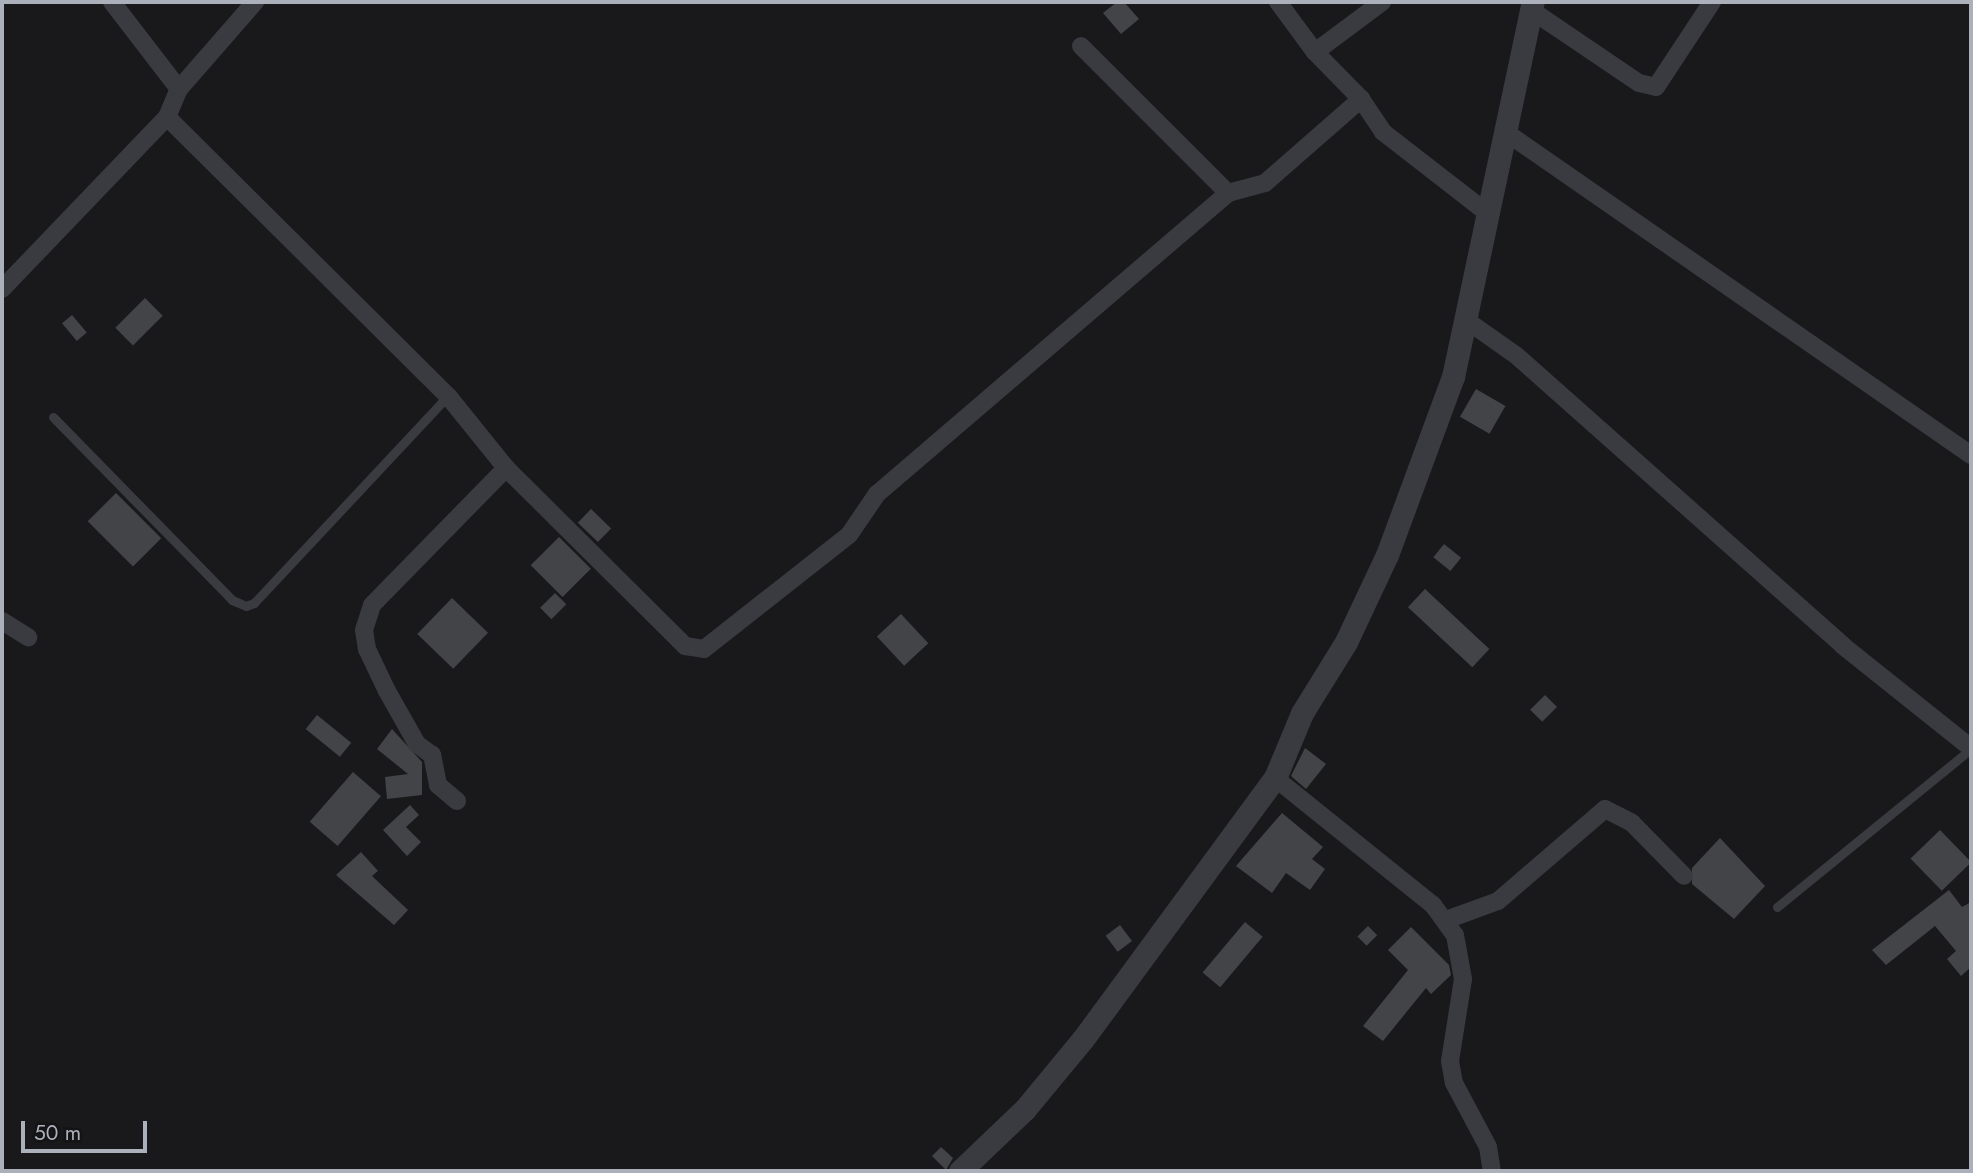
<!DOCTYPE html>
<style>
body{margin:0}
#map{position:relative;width:1973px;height:1173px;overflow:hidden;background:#19191b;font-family:Jost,sans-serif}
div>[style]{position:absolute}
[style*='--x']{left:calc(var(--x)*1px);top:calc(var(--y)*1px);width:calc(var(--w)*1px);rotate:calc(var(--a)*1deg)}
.building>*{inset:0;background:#434448;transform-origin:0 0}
.service>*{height:9px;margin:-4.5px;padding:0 4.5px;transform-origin:4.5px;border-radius:4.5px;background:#3a3b40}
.minor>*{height:18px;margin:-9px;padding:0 9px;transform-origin:9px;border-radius:9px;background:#3a3b40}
.tertiary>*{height:23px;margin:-11.5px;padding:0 11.5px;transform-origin:11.5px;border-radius:11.5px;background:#3a3b40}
span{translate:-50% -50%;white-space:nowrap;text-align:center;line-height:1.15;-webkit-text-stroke:5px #141416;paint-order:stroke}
.frame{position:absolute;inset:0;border:4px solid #acb0ba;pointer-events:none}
.scale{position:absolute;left:21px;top:1121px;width:126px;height:32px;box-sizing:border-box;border:4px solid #acb0ba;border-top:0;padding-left:9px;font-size:21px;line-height:24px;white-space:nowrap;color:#acb0ba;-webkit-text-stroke:5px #141416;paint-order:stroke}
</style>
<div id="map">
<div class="building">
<div style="clip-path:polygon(1117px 2px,1124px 2px,1139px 19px,1121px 34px,1103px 13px)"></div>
<div style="left:145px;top:298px;width:25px;height:42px;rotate:45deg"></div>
<div style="left:72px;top:315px;width:23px;height:13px;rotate:50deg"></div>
<div style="left:1476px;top:389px;width:34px;height:32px;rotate:30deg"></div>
<div style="left:116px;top:493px;width:64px;height:40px;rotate:45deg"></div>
<div style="left:591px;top:509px;width:28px;height:19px;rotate:44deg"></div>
<div style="left:559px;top:537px;width:45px;height:40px;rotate:45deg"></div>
<div style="left:1444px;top:544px;width:22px;height:17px;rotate:39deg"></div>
<div style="left:1425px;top:589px;width:88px;height:25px;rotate:43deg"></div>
<div style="left:555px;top:593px;width:16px;height:21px;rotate:45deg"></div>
<div style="left:452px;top:598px;width:50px;height:50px;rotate:44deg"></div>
<div style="left:901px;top:614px;width:40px;height:33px;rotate:47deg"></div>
<div style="left:1545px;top:695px;width:17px;height:21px;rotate:45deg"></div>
<div style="left:317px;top:715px;width:44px;height:18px;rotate:39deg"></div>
<div style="clip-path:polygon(392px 729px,422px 762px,422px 795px,387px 799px,385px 777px,408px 774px,377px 749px)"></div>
<div style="clip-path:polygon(1305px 748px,1326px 764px,1306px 789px,1291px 776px)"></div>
<div style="left:353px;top:772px;width:37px;height:66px;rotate:41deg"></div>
<div style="clip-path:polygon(410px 805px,419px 815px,406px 827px,421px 842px,407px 856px,383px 830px)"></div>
<div style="clip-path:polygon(1282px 813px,1323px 847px,1312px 859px,1325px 869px,1310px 890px,1286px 873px,1272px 893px,1236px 866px)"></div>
<div style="left:1940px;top:830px;width:45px;height:41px;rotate:46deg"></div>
<div style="clip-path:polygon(1720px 838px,1765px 886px,1734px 919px,1692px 884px,1692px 868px)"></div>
<div style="clip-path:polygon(361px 852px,378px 871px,372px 876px,408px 910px,394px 925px,336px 875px)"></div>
<div style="clip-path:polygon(1949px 890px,1962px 907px,1971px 902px,1971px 967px,1961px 976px,1947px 959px,1956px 951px,1935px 926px,1886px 965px,1872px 950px)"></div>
<div style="left:1245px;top:922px;width:23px;height:66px;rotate:40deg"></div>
<div style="left:1120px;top:925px;width:20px;height:18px;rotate:53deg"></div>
<div style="left:1368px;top:926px;width:13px;height:15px;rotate:45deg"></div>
<div style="clip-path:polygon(1411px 927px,1449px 965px,1451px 975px,1431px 994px,1426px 988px,1383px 1041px,1363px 1026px,1408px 970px,1388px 950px)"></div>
<div style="clip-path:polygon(941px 1147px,953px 1158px,946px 1170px,932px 1156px)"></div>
</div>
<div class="service">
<div style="--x:53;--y:417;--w:256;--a:45.6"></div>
<div style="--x:232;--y:600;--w:15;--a:23"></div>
<div style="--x:246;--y:606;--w:9;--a:-21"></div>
<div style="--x:254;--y:603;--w:284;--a:-46.9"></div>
<div style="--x:1777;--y:907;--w:250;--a:-39.2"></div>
</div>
<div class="minor">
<div style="--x:112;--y:2;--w:110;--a:52.4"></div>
<div style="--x:1278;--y:2;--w:62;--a:53.5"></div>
<div style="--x:1315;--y:52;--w:66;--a:45.6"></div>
<div style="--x:1361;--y:99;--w:40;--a:56"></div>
<div style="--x:1383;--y:132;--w:129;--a:37.8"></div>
<div style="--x:1531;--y:10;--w:130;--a:34.1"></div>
<div style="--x:1639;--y:83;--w:17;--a:13"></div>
<div style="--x:1656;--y:87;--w:102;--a:-56.6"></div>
<div style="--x:1081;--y:46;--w:208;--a:45"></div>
<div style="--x:1315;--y:52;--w:84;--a:-36.7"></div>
<div style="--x:167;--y:117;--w:30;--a:-67"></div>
<div style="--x:179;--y:89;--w:116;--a:-48.9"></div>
<div style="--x:1504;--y:131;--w:568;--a:34.75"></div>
<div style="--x:2;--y:289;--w:238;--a:-46.2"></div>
<div style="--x:167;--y:117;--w:396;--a:44.8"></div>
<div style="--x:448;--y:396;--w:92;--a:51.1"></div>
<div style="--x:506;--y:468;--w:252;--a:44.8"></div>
<div style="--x:685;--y:646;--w:19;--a:9"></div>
<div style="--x:704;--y:649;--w:184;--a:-38.2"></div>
<div style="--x:849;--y:535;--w:50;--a:-55.7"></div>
<div style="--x:877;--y:494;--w:462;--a:-40.6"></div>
<div style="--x:1228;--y:193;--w:38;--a:-15"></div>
<div style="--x:1265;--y:183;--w:128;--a:-41.2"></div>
<div style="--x:1466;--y:320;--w:62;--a:35.2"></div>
<div style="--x:1517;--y:356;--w:435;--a:41.6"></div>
<div style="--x:1842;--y:645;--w:165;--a:38.6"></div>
<div style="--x:2;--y:621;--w:31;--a:32"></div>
<div style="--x:1275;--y:778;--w:203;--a:38.8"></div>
<div style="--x:1433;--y:905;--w:37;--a:54"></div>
<div style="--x:1455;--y:935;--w:45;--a:79.7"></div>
<div style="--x:1463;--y:979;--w:83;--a:99"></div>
<div style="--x:1450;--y:1061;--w:22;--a:80"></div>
<div style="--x:1454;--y:1083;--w:72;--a:62"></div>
<div style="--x:1488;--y:1147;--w:24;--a:81"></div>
<div style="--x:457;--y:801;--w:25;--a:-140"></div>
<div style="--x:438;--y:785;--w:31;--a:-101"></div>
<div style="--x:432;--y:755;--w:19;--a:-144"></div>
<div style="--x:417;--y:744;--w:61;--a:-119.5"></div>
<div style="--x:387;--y:691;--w:47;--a:-115.5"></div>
<div style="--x:367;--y:649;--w:19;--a:-99"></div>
<div style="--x:364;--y:630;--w:26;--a:-72"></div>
<div style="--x:372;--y:605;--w:192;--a:-45.6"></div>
<div style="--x:1446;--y:920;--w:55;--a:-20.1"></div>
<div style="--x:1498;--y:901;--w:141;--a:-40.7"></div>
<div style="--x:1605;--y:809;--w:30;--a:27"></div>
<div style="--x:1632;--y:823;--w:74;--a:45.5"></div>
</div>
<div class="tertiary">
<div style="--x:960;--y:1171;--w:90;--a:-43.6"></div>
<div style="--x:1025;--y:1109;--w:91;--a:-50.4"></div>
<div style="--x:1083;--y:1039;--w:324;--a:-53.7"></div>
<div style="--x:1275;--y:778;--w:70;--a:-67.4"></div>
<div style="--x:1302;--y:713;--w:84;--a:-58.2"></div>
<div style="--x:1346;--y:642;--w:96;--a:-64.8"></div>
<div style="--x:1387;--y:555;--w:190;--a:-69.7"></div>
<div style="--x:1453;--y:377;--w:383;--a:-78"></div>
</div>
<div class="frame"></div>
<div class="scale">50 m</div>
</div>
